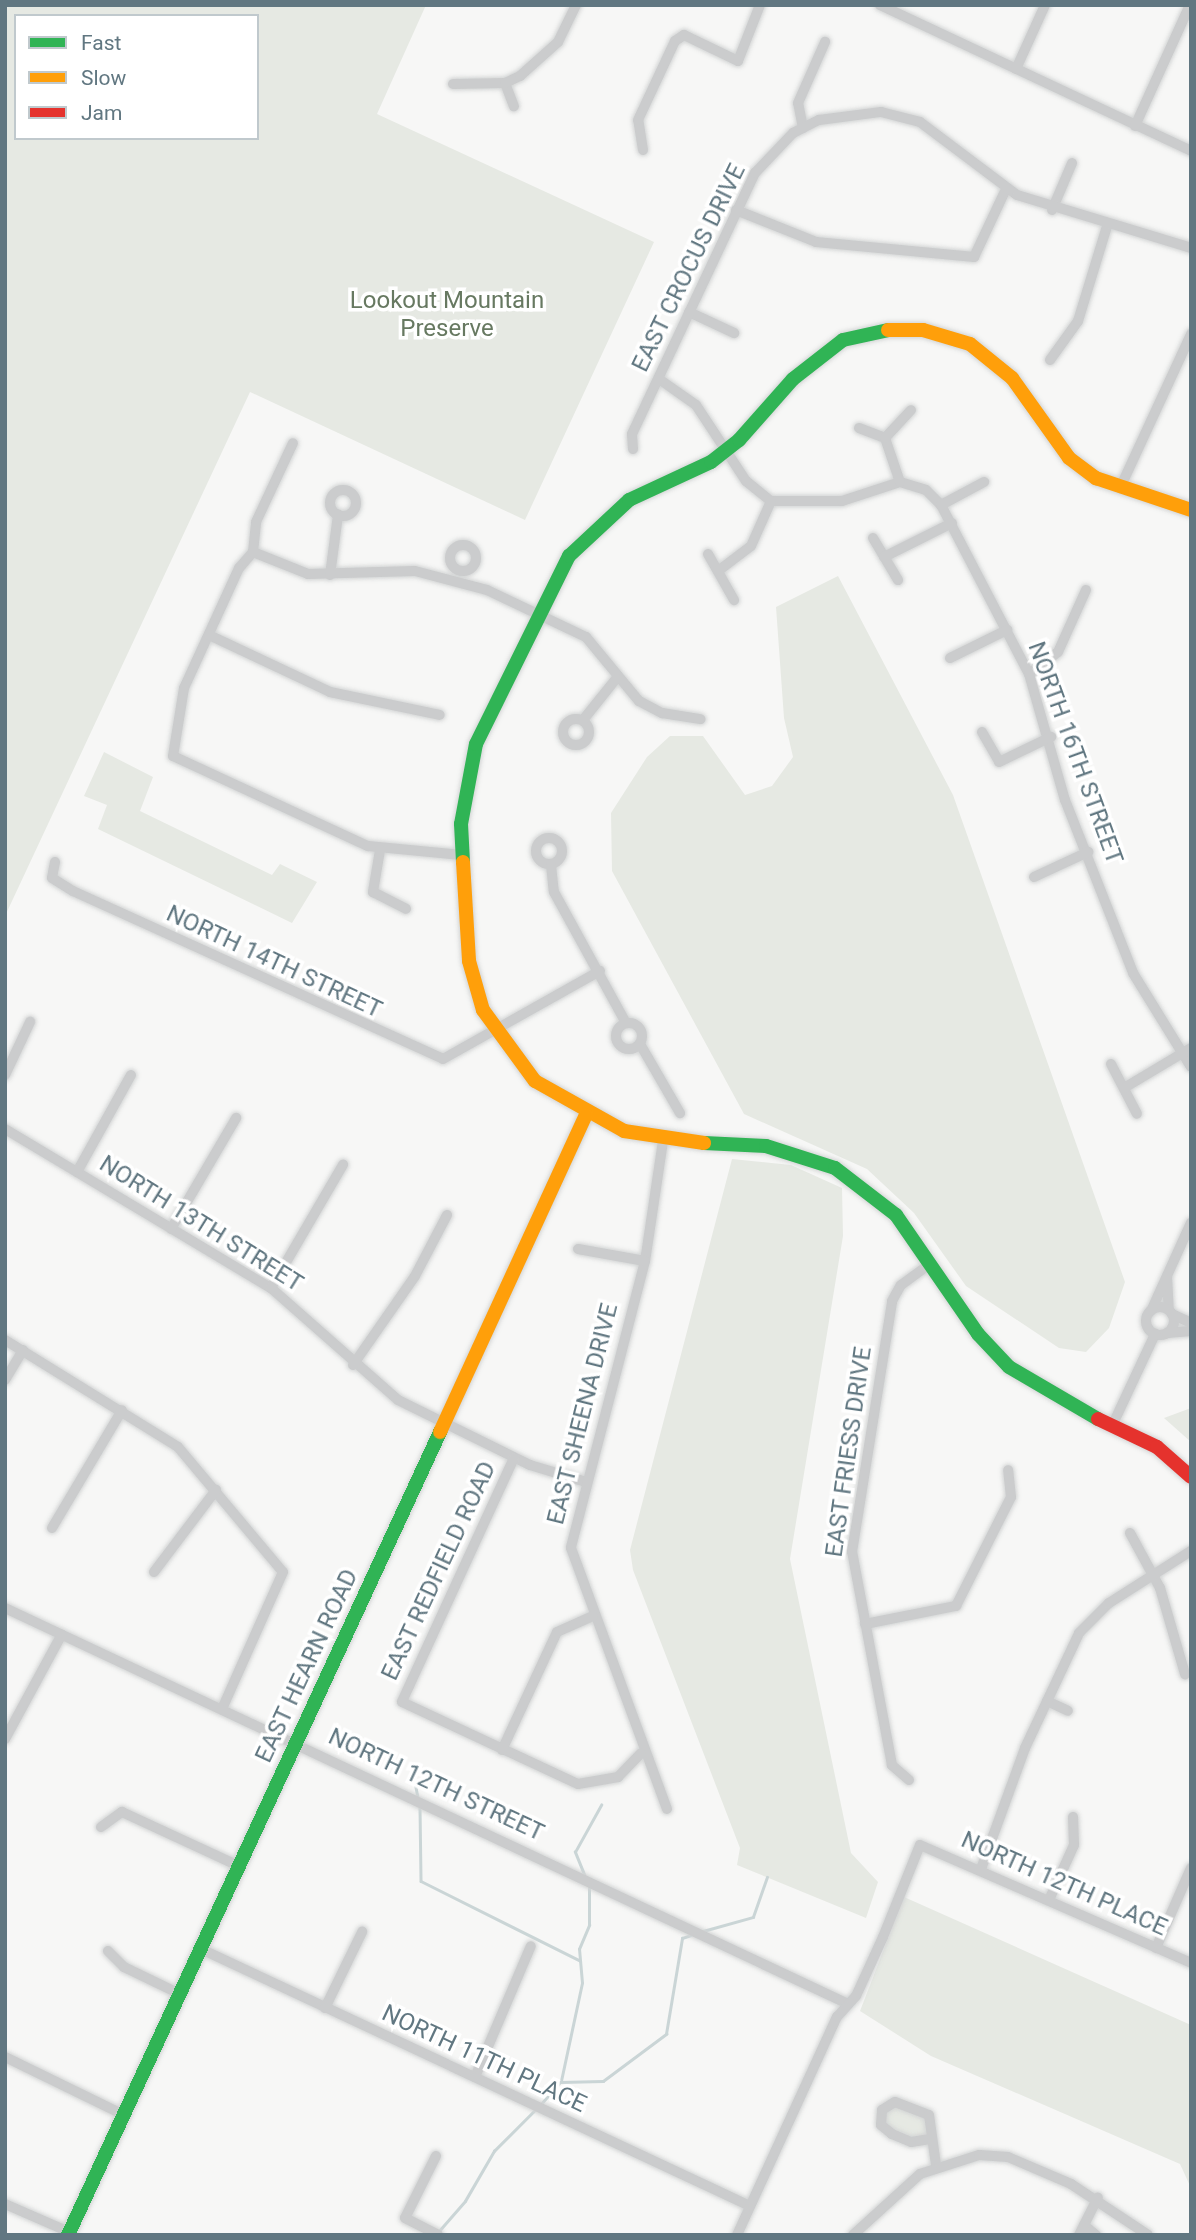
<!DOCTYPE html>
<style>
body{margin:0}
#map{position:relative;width:1196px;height:2240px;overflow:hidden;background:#f7f7f6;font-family:Roboto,sans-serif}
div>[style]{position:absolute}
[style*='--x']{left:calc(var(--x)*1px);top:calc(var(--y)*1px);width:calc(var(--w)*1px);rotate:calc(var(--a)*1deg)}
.green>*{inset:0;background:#e6e9e3}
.stream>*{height:2.5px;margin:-1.25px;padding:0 1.25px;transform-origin:1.25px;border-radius:1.25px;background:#cad5d6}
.roads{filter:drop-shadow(0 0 2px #d3d5d5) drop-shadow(0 0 2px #d3d5d5)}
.street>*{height:10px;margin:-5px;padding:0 5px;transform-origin:5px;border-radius:5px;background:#cbcccd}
.street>.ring{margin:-5px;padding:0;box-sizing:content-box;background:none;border:10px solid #cbcccd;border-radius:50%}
.fast>*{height:14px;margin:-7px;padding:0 7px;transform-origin:7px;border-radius:7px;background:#30b455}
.slow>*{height:14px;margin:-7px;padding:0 7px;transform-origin:7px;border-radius:7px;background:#ff9f0a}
.jam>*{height:14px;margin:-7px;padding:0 7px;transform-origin:7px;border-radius:7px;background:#e5322d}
span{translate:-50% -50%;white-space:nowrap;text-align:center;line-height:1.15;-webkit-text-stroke:7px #fff;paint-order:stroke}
.street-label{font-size:24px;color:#617781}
.park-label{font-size:24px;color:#677961}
.frame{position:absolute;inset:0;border:7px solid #617781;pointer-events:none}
.legend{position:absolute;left:14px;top:14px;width:245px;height:126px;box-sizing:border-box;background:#fff;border:2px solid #c0c9cd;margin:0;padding:9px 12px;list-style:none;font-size:21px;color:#617781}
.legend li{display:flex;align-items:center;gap:14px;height:35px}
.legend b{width:35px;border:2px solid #c0c9cd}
</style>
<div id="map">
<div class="green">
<div style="clip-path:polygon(evenodd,5px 5px,426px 5px,377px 114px,654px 242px,525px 520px,250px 392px,5px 916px,5px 5px,16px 16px,257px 16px,257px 138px,16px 138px,16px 16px)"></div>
<div style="clip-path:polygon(838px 576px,953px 795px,1125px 1282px,1109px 1328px,1086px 1352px,1059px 1348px,966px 1286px,914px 1213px,867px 1169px,744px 1114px,612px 871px,611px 813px,647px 757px,670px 736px,703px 736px,745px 795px,772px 786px,793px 757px,784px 718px,776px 607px)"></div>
<div style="clip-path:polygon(104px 752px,153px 777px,140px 811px,272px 875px,280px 864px,317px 882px,292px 923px,98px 829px,107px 805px,84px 796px)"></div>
<div style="clip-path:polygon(732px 1159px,791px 1165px,842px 1188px,843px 1236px,790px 1559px,851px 1853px,878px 1882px,866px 1918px,737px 1865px,740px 1848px,633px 1570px,630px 1550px)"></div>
<div style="clip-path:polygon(1191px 1408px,1191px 1442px,1164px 1418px)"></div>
<div style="clip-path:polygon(904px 1897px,1191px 2025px,1191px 2188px,1180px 2164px,931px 2056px,860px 2011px)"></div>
<div style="clip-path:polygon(888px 2105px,929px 2115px,926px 2142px,886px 2130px,882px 2110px)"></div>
</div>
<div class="stream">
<div style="--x:414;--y:1777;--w:20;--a:79"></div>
<div style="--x:420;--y:1807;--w:74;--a:89.2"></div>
<div style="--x:421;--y:1881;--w:177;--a:26.6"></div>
<div style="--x:585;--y:1877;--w:27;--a:-112"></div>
<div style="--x:575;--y:1852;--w:54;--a:-61"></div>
<div style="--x:703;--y:1931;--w:52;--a:-15.6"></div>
<div style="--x:753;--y:1917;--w:42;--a:-70.7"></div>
<div style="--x:561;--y:2081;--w:100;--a:-77.9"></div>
<div style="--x:582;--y:1983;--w:34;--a:-95"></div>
<div style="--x:579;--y:1949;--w:26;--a:-67"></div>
<div style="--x:589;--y:1925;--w:39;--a:-90"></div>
<div style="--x:540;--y:2105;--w:30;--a:-49"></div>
<div style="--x:560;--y:2082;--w:43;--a:-1.3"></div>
<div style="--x:603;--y:2081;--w:79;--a:-36.7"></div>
<div style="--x:666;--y:2034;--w:97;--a:-80.5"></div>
<div style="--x:682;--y:1938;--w:9;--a:-18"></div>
<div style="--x:438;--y:2232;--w:41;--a:-48.9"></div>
<div style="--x:465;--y:2201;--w:58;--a:-59.9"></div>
<div style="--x:494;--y:2151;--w:58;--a:-45"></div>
</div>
<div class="roads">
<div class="street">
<div style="--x:880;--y:5;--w:344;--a:25.1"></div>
<div style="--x:1016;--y:69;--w:70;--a:-65.6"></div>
<div style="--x:505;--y:83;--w:25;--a:69"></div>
<div style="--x:453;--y:84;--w:52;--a:-1.1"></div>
<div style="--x:505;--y:83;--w:17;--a:-25"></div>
<div style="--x:520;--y:76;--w:51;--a:-41.8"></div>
<div style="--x:558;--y:42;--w:41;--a:-64.1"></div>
<div style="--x:1135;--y:126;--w:133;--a:-65.6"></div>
<div style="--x:803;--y:128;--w:25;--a:-101"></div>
<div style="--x:798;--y:103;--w:67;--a:-66.1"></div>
<div style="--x:643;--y:150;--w:30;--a:-99"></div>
<div style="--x:638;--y:120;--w:87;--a:-64.9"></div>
<div style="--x:675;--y:41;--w:11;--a:-34"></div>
<div style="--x:684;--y:35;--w:60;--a:25.7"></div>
<div style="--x:738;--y:61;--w:60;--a:-68.6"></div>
<div style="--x:736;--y:210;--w:86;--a:21.8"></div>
<div style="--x:816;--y:242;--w:159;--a:5.4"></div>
<div style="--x:974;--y:257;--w:75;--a:-64.8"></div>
<div style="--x:1052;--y:210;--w:51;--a:-66.9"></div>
<div style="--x:689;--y:312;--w:50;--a:25"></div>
<div style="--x:1050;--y:360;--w:48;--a:-54.3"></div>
<div style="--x:1078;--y:321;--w:102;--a:-73"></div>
<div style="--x:659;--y:379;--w:45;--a:35.1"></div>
<div style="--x:696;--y:405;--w:91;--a:56.7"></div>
<div style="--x:746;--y:481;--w:32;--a:39"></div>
<div style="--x:771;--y:501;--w:71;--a:0"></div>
<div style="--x:842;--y:501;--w:61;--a:-18.1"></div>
<div style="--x:900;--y:482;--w:27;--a:17"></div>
<div style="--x:926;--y:490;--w:21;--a:45"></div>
<div style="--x:941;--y:505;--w:191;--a:62.5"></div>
<div style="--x:1029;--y:674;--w:131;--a:74.1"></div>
<div style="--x:1065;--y:800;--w:186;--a:68.5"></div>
<div style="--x:1133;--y:973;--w:110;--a:58.3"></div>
<div style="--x:859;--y:428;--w:28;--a:21"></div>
<div style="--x:885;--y:438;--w:46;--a:71.2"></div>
<div style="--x:885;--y:438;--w:38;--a:-47"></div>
<div style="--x:633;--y:449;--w:15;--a:-94"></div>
<div style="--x:632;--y:434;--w:289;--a:-64.8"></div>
<div style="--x:755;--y:173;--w:55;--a:-46.5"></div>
<div style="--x:793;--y:133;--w:29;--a:-27"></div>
<div style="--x:819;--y:120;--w:63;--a:-7.4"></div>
<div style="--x:881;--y:112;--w:40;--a:14.4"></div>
<div style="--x:920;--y:122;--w:121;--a:37"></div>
<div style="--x:1017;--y:195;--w:182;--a:16.9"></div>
<div style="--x:1120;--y:488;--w:170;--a:-65.2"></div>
<div class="ring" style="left:330px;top:490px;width:16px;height:16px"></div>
<div style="--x:941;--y:505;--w:49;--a:-28.1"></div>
<div style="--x:873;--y:538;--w:49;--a:59.2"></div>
<div class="ring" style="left:450px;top:545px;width:16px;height:16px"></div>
<div style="--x:253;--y:552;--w:21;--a:131"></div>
<div style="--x:239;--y:568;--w:132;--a:114.6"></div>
<div style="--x:184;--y:688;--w:69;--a:99.2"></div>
<div style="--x:173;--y:756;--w:215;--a:24.8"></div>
<div style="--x:368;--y:846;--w:94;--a:5.5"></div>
<div style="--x:253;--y:552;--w:59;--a:21.8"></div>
<div style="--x:308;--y:574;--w:107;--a:-1.6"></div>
<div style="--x:415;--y:571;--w:74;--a:14.8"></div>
<div style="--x:487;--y:590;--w:110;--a:25.4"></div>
<div style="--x:586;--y:637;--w:83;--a:50.4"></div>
<div style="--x:639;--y:701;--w:26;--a:28"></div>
<div style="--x:662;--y:713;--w:39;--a:9"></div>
<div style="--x:253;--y:552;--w:30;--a:-84"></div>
<div style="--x:256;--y:522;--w:87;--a:-64.9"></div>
<div style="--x:708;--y:554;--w:53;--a:60.5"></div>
<div style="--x:884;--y:557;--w:76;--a:-26.6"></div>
<div style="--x:718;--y:571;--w:41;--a:-37.1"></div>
<div style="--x:751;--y:546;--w:49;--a:-66"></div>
<div style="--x:330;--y:575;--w:61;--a:-82.4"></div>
<div style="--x:209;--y:635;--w:134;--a:25.2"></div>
<div style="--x:330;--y:692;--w:112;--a:11.8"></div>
<div style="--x:950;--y:658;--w:64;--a:-26.2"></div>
<div style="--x:1029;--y:674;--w:36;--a:-37"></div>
<div style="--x:1058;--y:652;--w:68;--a:-65.7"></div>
<div class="ring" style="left:563px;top:719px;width:16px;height:16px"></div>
<div style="--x:583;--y:720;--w:53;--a:-51.2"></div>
<div style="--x:982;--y:732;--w:34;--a:60"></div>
<div style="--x:999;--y:762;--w:58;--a:-25.7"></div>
<div class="ring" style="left:536px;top:838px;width:16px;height:16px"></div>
<div style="--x:380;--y:850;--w:43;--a:99.5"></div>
<div style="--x:373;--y:892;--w:37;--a:27"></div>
<div style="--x:55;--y:862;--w:16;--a:101"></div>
<div style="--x:52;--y:878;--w:25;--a:32"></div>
<div style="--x:73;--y:891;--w:406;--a:24.4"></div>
<div style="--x:443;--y:1059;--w:180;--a:-29.3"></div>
<div style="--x:551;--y:865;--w:27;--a:84"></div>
<div style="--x:554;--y:892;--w:149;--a:61.2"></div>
<div style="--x:1034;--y:877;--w:60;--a:-24.8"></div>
<div class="ring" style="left:616px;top:1023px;width:16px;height:16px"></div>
<div style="--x:640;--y:1044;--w:80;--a:59.9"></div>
<div style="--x:1111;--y:1064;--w:56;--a:62.5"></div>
<div style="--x:5;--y:1075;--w:59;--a:-64.7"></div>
<div style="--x:1124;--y:1088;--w:78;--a:-30.8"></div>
<div style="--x:5;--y:1129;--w:310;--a:30.9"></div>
<div style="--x:271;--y:1288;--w:169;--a:41.4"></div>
<div style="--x:398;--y:1400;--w:147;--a:26.2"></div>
<div style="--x:530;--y:1465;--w:59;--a:16.9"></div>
<div style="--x:663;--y:1141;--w:121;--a:98.5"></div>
<div style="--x:645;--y:1261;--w:296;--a:104.5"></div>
<div style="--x:571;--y:1548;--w:278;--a:69.8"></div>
<div style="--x:77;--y:1172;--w:111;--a:-60.9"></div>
<div style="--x:171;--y:1229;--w:129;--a:-59.6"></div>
<div style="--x:578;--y:1249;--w:68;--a:10.2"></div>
<div style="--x:1167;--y:1276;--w:34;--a:87"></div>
<div style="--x:271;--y:1288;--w:143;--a:-59.7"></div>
<div class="ring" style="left:1146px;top:1307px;width:18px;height:18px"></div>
<div style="--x:1151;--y:1311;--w:97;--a:-65.6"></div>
<div style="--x:1172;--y:1314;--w:21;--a:25"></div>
<div style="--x:1167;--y:1333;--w:24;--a:-5"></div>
<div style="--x:5;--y:1340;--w:203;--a:31.7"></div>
<div style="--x:178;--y:1447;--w:163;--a:50"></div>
<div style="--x:283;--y:1572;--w:150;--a:114"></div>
<div style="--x:353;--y:1365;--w:108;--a:-55.1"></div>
<div style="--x:415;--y:1276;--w:69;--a:-62.3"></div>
<div style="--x:5;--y:1380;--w:35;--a:-59"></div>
<div style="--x:1112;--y:1426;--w:102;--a:-64.9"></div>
<div style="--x:514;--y:1458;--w:268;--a:114.7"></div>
<div style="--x:402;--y:1702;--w:194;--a:25"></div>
<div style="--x:578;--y:1784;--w:41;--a:-9.9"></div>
<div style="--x:618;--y:1777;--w:33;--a:-46"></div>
<div style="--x:52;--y:1528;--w:137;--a:-59.3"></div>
<div style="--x:1130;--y:1533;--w:63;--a:61.4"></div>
<div style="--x:1160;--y:1588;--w:90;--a:73.8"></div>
<div style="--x:154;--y:1572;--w:103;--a:-52.9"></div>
<div style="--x:5;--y:1608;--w:931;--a:25.16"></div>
<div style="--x:865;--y:1624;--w:93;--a:-11.2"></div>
<div style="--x:956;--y:1606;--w:122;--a:-63.2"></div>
<div style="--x:1011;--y:1497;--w:27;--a:-96"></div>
<div style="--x:1047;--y:1701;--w:23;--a:25"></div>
<div style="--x:5;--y:1739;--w:119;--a:-61.5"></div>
<div style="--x:502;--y:1750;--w:130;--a:-65"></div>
<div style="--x:557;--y:1632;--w:39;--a:-24"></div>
<div style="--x:909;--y:1780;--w:23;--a:-139"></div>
<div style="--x:892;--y:1765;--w:217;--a:-100.6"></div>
<div style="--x:852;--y:1552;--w:254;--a:-80.9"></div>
<div style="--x:892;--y:1301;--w:18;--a:-61"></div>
<div style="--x:901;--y:1285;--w:37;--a:-36"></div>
<div style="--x:101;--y:1827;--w:26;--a:-36"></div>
<div style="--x:122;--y:1812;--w:129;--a:24.8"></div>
<div style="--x:981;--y:1869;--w:129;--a:-70"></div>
<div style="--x:1025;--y:1748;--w:127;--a:-64.8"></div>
<div style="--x:1079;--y:1633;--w:42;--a:-45"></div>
<div style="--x:1109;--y:1603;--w:97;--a:-32.4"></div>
<div style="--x:1049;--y:1900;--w:60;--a:-65.6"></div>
<div style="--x:1074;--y:1845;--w:28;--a:-92"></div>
<div style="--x:1156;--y:1948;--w:87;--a:-66.4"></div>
<div style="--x:201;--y:1949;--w:606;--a:25.09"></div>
<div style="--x:108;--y:1951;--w:23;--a:45"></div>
<div style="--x:124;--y:1967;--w:62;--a:25.7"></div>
<div style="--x:325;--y:2008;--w:85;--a:-64"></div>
<div style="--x:5;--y:2057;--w:132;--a:26"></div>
<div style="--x:475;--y:2077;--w:142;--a:-66.9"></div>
<div style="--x:930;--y:2139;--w:19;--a:171"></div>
<div style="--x:911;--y:2142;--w:21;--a:-157"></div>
<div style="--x:892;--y:2134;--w:14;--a:-141"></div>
<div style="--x:881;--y:2125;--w:15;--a:-86"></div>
<div style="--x:882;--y:2110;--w:15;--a:-32"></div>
<div style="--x:895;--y:2102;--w:36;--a:21"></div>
<div style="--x:929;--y:2115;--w:50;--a:82"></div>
<div style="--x:436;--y:2156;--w:69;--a:116.6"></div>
<div style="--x:405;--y:2218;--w:37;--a:27"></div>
<div style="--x:5;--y:2204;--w:70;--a:23.6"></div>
<div style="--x:1084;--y:2225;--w:16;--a:40"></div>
<div style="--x:737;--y:2235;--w:240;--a:-65.4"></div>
<div style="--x:837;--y:2017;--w:28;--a:-48"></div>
<div style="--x:856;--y:1996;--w:65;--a:-65.4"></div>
<div style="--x:883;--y:1937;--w:99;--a:-68.1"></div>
<div style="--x:920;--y:1845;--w:296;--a:23.5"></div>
<div style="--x:853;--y:2235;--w:91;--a:-42.3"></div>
<div style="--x:920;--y:2174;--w:62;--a:-17.9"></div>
<div style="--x:979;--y:2155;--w:29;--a:4"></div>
<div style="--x:1008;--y:2157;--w:69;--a:23.2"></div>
<div style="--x:1071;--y:2184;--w:92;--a:33.5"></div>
<div style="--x:1079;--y:2235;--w:42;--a:-63.4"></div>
</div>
<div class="fast">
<div style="--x:463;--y:862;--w:38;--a:-93"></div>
<div style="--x:461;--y:824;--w:81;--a:-79.4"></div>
<div style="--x:476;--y:744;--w:210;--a:-63.7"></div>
<div style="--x:569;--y:556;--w:82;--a:-43"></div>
<div style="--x:629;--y:500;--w:90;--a:-24.9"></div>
<div style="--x:711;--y:462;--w:36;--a:-38"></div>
<div style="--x:739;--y:440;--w:81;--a:-48.5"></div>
<div style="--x:793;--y:379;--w:63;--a:-38"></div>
<div style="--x:843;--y:340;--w:46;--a:-12.5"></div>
<div style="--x:704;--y:1143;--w:62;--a:2.8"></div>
<div style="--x:766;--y:1146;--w:72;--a:17.7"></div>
<div style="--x:835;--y:1168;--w:77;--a:37.6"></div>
<div style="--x:896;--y:1215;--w:145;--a:55.4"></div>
<div style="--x:978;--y:1334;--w:45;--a:46.8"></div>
<div style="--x:1009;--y:1367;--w:103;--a:30.3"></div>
<div style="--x:68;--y:2235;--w:885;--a:-65.14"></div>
</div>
<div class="slow">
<div style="--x:888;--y:330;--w:35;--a:0"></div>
<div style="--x:923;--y:330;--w:49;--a:16.6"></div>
<div style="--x:970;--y:344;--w:54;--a:39"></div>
<div style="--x:1012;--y:378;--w:98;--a:54.5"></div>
<div style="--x:1069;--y:458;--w:34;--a:37"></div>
<div style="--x:1096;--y:478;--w:100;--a:18.6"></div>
<div style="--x:463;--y:862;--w:99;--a:86.5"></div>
<div style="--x:469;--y:961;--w:51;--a:74.1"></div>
<div style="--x:483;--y:1010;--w:88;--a:53.8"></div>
<div style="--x:535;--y:1081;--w:102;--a:29.3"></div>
<div style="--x:624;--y:1131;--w:81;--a:8.5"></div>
<div style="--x:440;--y:1432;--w:349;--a:-65.3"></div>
</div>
<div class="jam">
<div style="--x:1098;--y:1419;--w:65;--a:25.4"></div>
<div style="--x:1157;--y:1447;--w:45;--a:41.4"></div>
</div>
</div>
<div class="street-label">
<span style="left:689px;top:268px;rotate:-64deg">EAST CROCUS DRIVE</span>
<span style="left:1075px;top:753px;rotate:70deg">NORTH 16TH STREET</span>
<span style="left:274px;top:962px;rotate:25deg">NORTH 14TH STREET</span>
<span style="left:201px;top:1224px;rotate:32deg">NORTH 13TH STREET</span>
<span style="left:583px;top:1414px;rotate:-76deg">EAST SHEENA DRIVE</span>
<span style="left:849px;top:1452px;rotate:-82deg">EAST FRIESS DRIVE</span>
<span style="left:439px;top:1571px;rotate:-65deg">EAST REDFIELD ROAD</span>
<span style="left:307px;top:1666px;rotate:-65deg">EAST HEARN ROAD</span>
<span style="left:436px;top:1785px;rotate:25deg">NORTH 12TH STREET</span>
<span style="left:1064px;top:1884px;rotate:24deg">NORTH 12TH PLACE</span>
<span style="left:484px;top:2059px;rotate:25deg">NORTH 11TH PLACE</span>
</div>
<div class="park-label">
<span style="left:447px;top:315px">Lookout Mountain<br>Preserve</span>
</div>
<div class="frame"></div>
<ul class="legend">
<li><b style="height:9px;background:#30b455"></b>Fast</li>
<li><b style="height:9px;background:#ff9f0a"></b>Slow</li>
<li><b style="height:9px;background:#e5322d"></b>Jam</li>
</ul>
</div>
